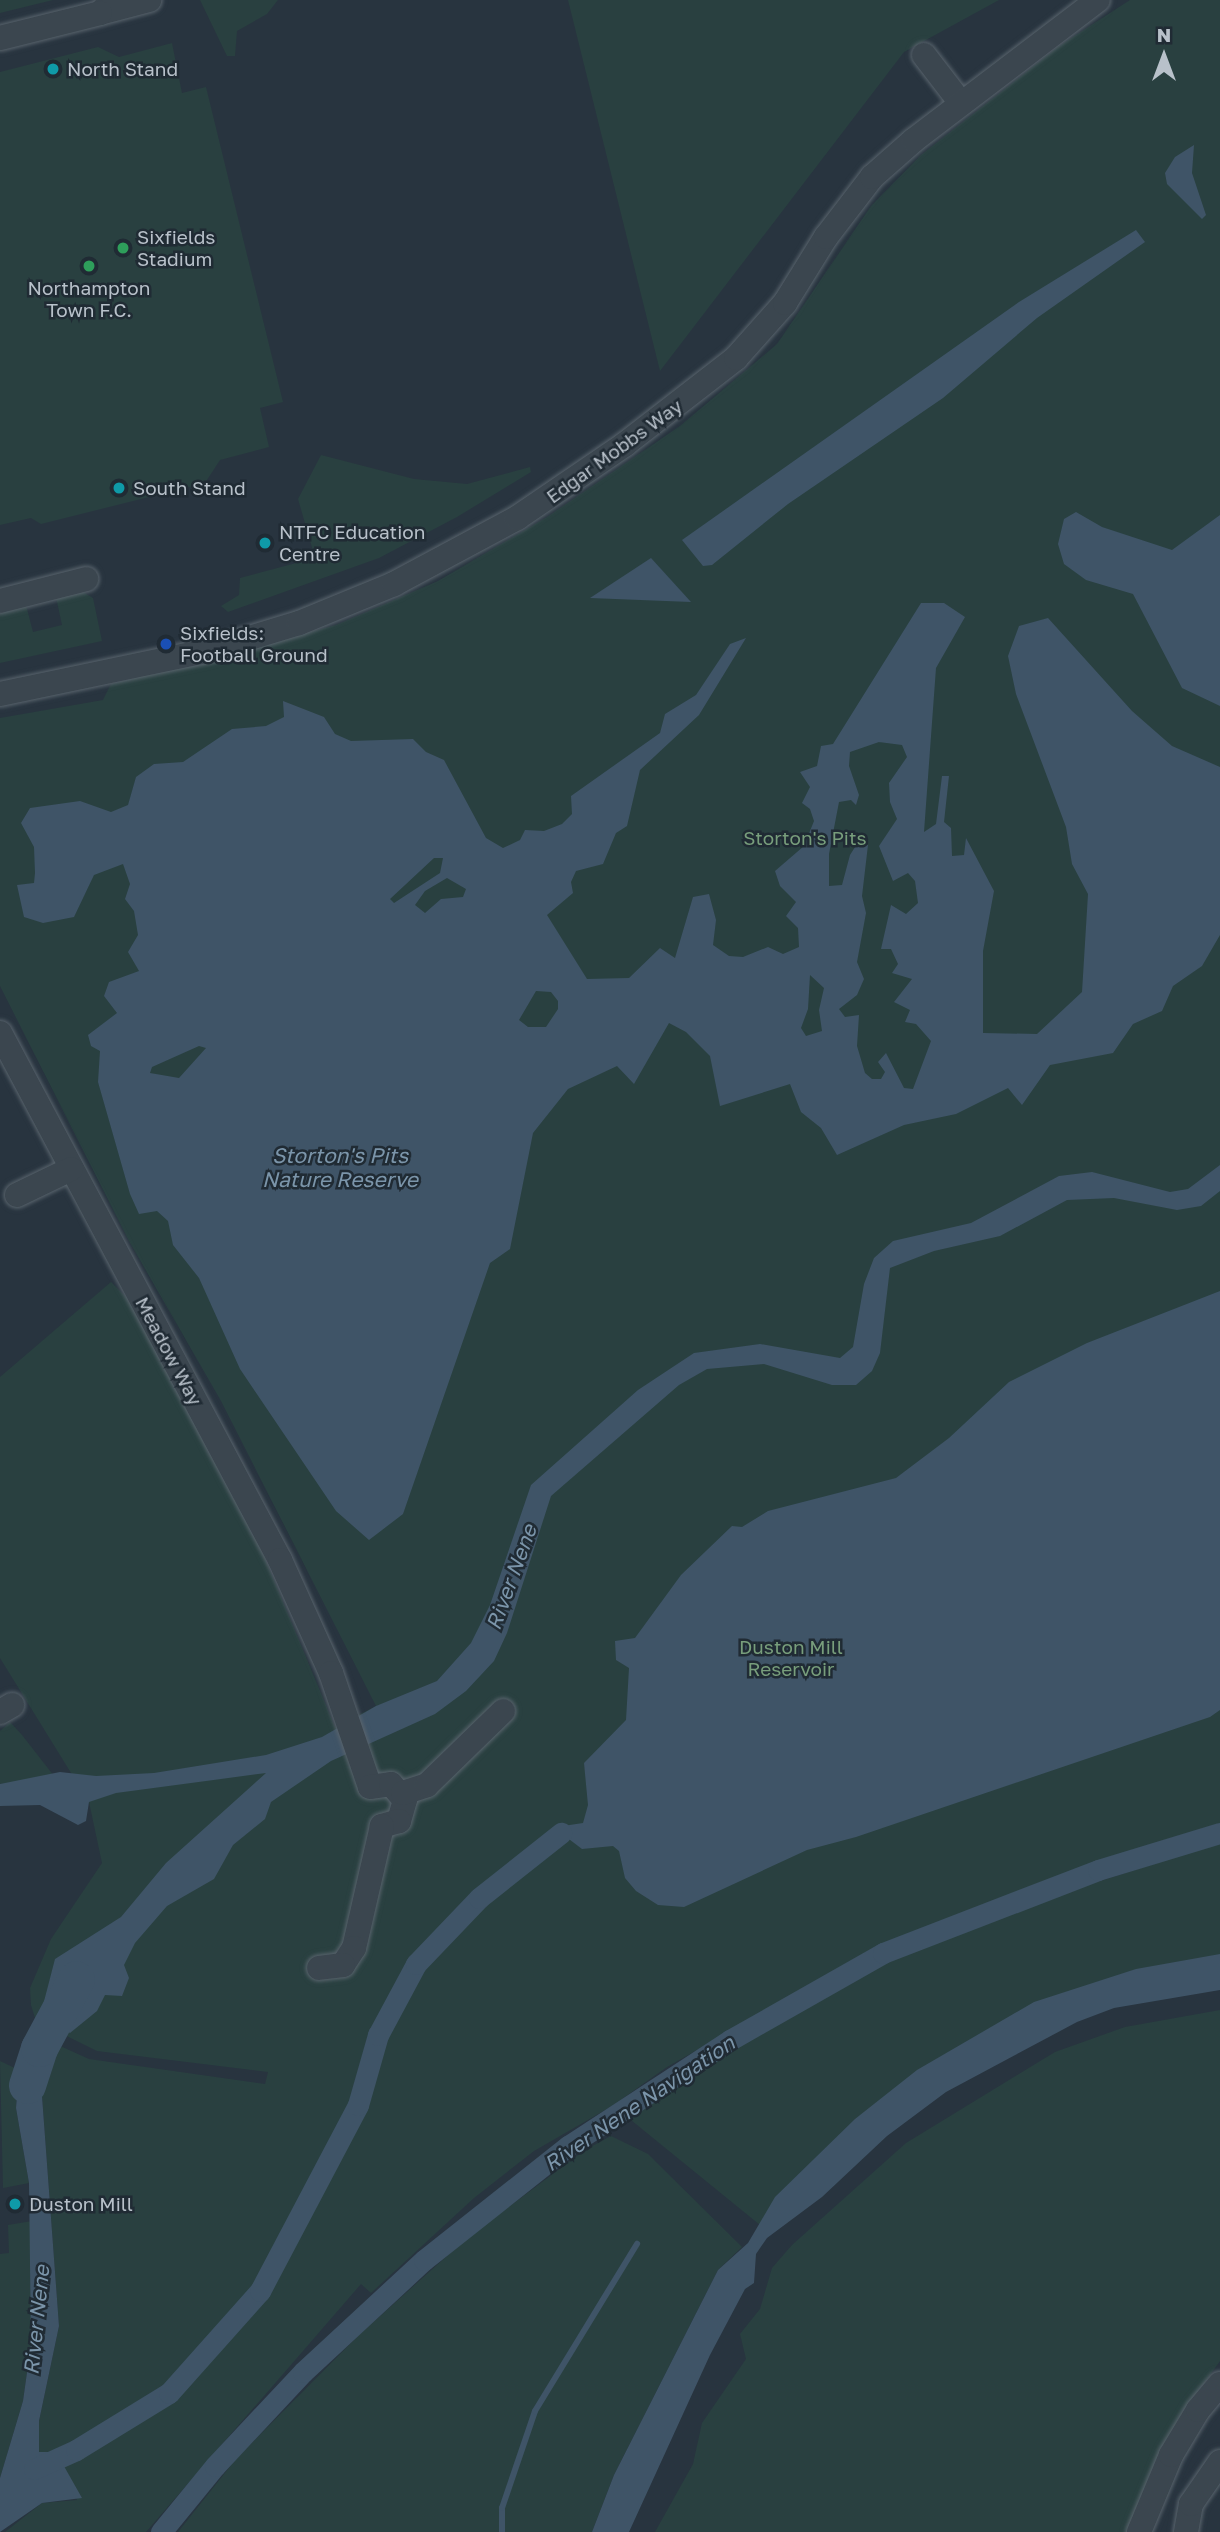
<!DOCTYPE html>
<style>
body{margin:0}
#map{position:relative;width:1220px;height:2532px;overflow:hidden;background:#28343f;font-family:"Golos Text",sans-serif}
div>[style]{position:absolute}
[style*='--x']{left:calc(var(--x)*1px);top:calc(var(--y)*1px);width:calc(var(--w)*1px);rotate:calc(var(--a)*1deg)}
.green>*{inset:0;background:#294040}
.water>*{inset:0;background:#3f5467}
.stream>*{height:6px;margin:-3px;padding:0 3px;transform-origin:3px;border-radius:3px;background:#3f5467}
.canal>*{height:21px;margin:-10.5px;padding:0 10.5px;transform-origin:10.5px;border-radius:10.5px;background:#3f5467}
.river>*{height:37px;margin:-18.5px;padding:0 18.5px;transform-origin:18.5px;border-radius:18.5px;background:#3f5467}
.roads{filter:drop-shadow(0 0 2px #59646d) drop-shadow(0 0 2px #59646d)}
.minor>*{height:24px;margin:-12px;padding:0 12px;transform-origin:12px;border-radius:12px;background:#3b464f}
.dots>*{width:19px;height:19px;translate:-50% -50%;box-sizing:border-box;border:4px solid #202b34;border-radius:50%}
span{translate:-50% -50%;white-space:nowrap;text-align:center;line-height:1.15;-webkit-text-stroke:5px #202b34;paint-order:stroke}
.poi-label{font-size:19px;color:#b8c1ca}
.left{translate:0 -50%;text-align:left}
.street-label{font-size:19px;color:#b8c1ca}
.park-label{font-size:19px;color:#789e7c}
.water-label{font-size:21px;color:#7b95aa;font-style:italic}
.north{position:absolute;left:1129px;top:21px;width:70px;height:70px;-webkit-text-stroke:5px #202b34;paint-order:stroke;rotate:0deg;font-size:19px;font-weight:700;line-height:28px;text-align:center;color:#b8c1ca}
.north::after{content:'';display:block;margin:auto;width:24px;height:32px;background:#b8c1ca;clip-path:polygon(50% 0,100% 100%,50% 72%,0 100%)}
</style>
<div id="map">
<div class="green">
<div style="clip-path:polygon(0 0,53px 0,0 13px)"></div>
<div style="clip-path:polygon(200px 0,278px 0,267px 14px,237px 31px,235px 56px,227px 56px)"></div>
<div style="clip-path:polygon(568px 0,999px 0,904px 52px,660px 371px)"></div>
<div style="clip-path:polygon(1130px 0,1220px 0,1220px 1823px,1126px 1852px,980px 1907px,845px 1966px,667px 2067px,612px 2106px,534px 2151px,474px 2198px,371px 2293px,361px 2284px,146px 2532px,5px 2532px,42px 2503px,77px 2500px,56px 2452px,39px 2453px,39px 2421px,59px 2326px,42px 2096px,58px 2045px,89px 2059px,265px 2084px,268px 2072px,97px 2051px,36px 2021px,31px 2005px,30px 1988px,51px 1939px,102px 1863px,89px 1802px,0 1658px,0 1377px,111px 1282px,136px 1307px,244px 1508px,335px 1727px,376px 1706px,221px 1401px,129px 1241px,0 986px,0 718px,103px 700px,111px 684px,336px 625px,438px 581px,547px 517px,680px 426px,777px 344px,871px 206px,921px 155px,1059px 46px)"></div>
<div style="clip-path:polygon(172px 43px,182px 93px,206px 87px,283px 402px,260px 408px,269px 447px,220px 460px,205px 483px,41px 524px,31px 518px,0 525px,0 72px,98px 47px,119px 57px)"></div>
<div style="clip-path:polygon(321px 455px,414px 479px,467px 484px,530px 467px,531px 472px,457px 517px,379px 558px,228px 612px,221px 606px,239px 595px,240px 578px,315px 558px,298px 499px)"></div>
<div style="clip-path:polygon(83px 592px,93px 598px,102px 641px,0 663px,0 612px,26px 605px,33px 632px,62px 625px,56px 597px)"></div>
<div style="clip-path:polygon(10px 1722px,22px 1735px,54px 1776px,0 1784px,0 1731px)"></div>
<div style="clip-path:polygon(1220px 1843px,1220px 1972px,1044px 2017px,760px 2225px,626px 2116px,756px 2034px,896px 1957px,1072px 1890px)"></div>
<div style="clip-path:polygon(1220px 2010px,1220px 2361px,1192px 2400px,1150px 2476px,1127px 2532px,655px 2532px,693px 2464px,702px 2423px,746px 2359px,740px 2334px,760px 2309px,772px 2268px,792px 2245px,906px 2143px,1055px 2052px,1125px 2027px)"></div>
<div style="clip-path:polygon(0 2061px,19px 2070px,16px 2108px,29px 2183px,3px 2188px)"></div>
<div style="clip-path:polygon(611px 2136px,648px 2154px,742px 2247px,718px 2270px,614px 2475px,592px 2532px,178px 2532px,236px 2459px,358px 2336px,467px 2238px,585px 2150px)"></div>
<div style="clip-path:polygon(32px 2221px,31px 2344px,23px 2401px,0 2478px,0 2254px,9px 2253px,8px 2225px)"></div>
</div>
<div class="water">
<div style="clip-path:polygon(1194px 145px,1192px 173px,1206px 215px,1202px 219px,1167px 184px,1165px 173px,1175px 157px)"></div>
<div style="clip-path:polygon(1136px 230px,1145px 242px,1037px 318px,943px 398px,788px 504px,712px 565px,703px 566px,682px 540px,1019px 302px)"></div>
<div style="clip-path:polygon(1076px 512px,1102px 527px,1172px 550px,1220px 515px,1220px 706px,1182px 688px,1133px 594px,1086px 580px,1064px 564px,1058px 544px,1064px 519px)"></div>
<div style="clip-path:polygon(651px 558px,691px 602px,590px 598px)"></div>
<div style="clip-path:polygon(evenodd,921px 603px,944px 603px,965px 617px,936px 668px,924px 832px,936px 824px,942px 776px,949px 776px,944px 822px,951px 828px,952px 856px,964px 855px,966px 838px,994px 891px,983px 951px,983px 1033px,1037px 1034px,1082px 992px,1088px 894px,1072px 864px,1066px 827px,1016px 694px,1008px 656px,1019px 626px,1048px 618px,1132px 711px,1172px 746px,1220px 767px,1220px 935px,1202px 966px,1173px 986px,1162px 1011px,1133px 1024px,1113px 1053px,1050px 1065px,1022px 1105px,1008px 1088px,956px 1114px,904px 1125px,837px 1155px,821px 1128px,801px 1112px,790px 1084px,720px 1106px,710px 1056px,686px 1032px,669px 1023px,634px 1084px,617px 1066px,568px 1089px,533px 1133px,510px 1249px,490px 1263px,403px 1514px,369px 1540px,336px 1511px,240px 1369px,199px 1278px,173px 1245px,168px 1221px,157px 1211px,139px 1214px,130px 1194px,98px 1082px,100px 1051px,91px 1046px,88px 1035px,117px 1013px,104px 996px,109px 982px,139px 971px,128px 952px,138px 935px,134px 911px,125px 899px,130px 884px,123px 864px,94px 875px,74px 917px,43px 923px,24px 917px,17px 885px,34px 883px,35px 873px,34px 847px,21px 823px,30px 808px,80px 801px,111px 812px,128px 805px,136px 777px,154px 764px,183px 762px,232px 729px,266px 726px,284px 717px,283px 701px,324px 717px,335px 734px,351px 741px,413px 739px,426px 752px,444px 760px,486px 838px,503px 848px,520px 840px,525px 830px,544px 831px,562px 824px,572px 814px,571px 796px,660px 733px,665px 714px,696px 695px,730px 644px,746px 638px,699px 715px,640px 770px,627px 826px,616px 833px,603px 864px,576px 871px,571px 882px,573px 893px,547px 915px,587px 979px,629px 978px,660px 948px,675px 958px,693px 897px,709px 894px,716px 920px,713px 945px,729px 956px,743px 957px,768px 947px,783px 954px,799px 947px,798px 928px,786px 916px,796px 902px,780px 886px,775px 871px,804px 846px,814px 821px,810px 809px,802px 803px,810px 787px,800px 772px,817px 766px,821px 746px,833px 744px,921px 603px,879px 742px,902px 745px,907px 757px,889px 783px,890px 802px,897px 819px,879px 846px,893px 881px,908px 873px,915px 881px,918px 903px,906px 914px,891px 905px,881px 949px,891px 949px,898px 964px,892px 973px,912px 979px,894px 1002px,910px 1010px,905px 1022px,916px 1024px,931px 1041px,913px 1089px,904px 1088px,886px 1053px,878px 1062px,885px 1072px,881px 1079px,872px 1079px,865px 1073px,857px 1046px,859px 1015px,845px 1017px,839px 1009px,857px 995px,864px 979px,857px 962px,866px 913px,862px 896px,868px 845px,857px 844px,850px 855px,842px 885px,829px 886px,829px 854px,839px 802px,851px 800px,856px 805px,859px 795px,849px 766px,850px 752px,879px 742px,921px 603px,434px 858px,443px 858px,440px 873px,394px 903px,390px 899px,434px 858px,921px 603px,447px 878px,466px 889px,463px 897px,441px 899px,425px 913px,415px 905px,425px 891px,447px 878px,921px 603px,810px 975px,824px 988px,819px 1010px,822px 1031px,806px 1036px,801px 1028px,808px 1009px,810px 975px,921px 603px,536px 991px,551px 992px,558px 1001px,558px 1009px,546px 1027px,528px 1027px,519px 1020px,536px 991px,921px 603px,199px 1046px,206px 1048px,179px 1078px,150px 1073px,152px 1067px,199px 1046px)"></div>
<div style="clip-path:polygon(1220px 1165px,1220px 1191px,1201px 1206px,1177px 1210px,1114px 1198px,1067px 1200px,1000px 1236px,934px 1251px,890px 1268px,880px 1353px,872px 1371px,856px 1385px,832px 1385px,764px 1364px,707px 1369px,679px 1385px,551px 1496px,507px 1633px,494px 1661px,466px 1691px,435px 1714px,331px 1761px,271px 1802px,265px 1819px,233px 1845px,214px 1879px,167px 1906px,135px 1943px,124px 1965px,129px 1978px,122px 1996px,105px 1995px,97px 2011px,70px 2033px,41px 2013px,55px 1959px,121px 1917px,166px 1863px,266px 1773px,116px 1793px,89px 1802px,86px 1821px,78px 1825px,40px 1805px,0 1806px,0 1784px,60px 1772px,96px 1776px,154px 1773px,266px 1755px,322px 1737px,376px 1706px,437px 1681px,471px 1643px,490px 1605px,531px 1485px,638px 1390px,694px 1353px,760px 1344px,840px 1358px,853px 1347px,864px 1284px,874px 1258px,893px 1241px,971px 1223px,1059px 1176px,1092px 1172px,1170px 1192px,1188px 1189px)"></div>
<div style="clip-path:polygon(1220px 1291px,1220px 1710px,1210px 1717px,856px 1837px,807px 1850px,684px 1907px,658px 1905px,636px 1891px,625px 1878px,619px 1851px,613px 1846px,582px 1849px,561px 1833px,563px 1826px,583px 1823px,588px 1805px,584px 1763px,626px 1720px,629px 1668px,616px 1660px,615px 1641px,635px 1638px,681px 1575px,732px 1526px,742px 1527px,768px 1511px,896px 1478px,949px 1438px,1009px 1382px,1087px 1343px)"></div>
<div style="clip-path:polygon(1220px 1954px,1220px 1990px,1114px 2008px,1077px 2022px,946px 2092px,887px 2136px,822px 2197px,767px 2238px,756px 2254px,754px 2283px,745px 2289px,710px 2355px,629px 2532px,592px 2532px,614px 2475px,718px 2270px,748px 2243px,775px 2197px,855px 2119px,917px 2070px,1034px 2002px,1136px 1969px)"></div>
<div style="clip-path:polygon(34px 2031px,58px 2045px,42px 2096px,59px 2326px,39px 2421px,39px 2452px,56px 2452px,82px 2498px,42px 2503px,0 2532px,0 2478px,23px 2401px,31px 2344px,29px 2183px,16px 2108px,19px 2071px)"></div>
</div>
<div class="stream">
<div style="--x:502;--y:2532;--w:24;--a:-90"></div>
<div style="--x:502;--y:2508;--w:102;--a:-71.2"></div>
<div style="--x:535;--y:2411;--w:196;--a:-58.6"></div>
</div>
<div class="canal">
<div style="--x:34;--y:2469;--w:46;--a:-24.3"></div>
<div style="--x:76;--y:2450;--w:109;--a:-31.5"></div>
<div style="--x:169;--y:2393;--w:137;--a:-48.3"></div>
<div style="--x:260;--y:2291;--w:210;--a:-62.2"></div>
<div style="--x:358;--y:2105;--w:73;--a:-74.1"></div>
<div style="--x:378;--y:2035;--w:81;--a:-61.8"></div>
<div style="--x:416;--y:1964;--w:91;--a:-46.3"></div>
<div style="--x:479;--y:1898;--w:105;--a:-38.4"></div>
<div style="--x:161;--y:2532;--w:85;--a:-50.7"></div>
<div style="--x:215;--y:2466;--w:129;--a:-46.9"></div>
<div style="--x:303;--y:2372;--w:165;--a:-42.8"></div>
<div style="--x:424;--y:2260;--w:184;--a:-38.4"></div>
<div style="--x:568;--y:2146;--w:194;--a:-33.2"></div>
<div style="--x:730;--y:2040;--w:176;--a:-29.6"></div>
<div style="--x:883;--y:1953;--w:230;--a:-21.1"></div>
<div style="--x:1098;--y:1870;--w:127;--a:-16.9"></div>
</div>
<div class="river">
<div style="--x:27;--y:2085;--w:39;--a:-72"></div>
<div style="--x:39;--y:2048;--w:78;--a:-61.8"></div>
</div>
<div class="roads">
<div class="minor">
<div style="--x:113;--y:0;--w:18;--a:135"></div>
<div style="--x:100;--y:13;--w:51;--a:-14.9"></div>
<div style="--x:0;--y:38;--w:103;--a:-14"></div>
<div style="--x:924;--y:55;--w:61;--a:52.4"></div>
<div style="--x:0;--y:601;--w:89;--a:-14.3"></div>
<div style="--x:0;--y:694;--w:215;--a:-11.8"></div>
<div style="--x:210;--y:650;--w:93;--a:-16.9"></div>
<div style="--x:299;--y:623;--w:103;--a:-22.3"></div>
<div style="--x:394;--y:584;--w:140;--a:-28.2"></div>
<div style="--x:517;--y:518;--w:130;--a:-34.3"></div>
<div style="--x:624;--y:445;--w:142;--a:-37.8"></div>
<div style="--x:736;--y:358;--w:74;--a:-48.3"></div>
<div style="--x:785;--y:303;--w:78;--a:-58.2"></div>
<div style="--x:826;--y:237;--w:76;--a:-52.5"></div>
<div style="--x:872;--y:177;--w:56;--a:-41.4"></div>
<div style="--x:914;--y:140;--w:231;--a:-37.3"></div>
<div style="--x:0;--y:1033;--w:597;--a:62.02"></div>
<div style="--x:280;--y:1560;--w:124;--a:65.7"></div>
<div style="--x:331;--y:1673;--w:120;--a:71.1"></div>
<div style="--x:370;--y:1787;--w:21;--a:-8"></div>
<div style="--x:391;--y:1784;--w:21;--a:49"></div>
<div style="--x:405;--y:1800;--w:22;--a:106"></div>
<div style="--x:399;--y:1821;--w:18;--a:164"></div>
<div style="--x:382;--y:1826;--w:125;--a:102.9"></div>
<div style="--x:354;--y:1948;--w:20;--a:123"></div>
<div style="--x:343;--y:1965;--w:24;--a:173"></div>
<div style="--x:17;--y:1195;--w:60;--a:-25.7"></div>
<div style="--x:0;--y:1712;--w:14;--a:-30"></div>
<div style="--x:403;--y:1793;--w:25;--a:-18"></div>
<div style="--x:427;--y:1785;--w:106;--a:-44.2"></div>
<div style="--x:1139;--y:2532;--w:83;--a:-67.4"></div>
<div style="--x:1171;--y:2455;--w:52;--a:-59"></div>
<div style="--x:1198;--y:2410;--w:34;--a:-50"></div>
<div style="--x:1186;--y:2532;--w:28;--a:-80"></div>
<div style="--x:1191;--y:2504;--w:51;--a:-55.4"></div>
</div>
</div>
<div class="dots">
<div style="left:53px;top:69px;background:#0f9aa8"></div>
<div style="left:123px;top:248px;background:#2e9e5b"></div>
<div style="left:89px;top:266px;background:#2e9e5b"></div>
<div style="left:119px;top:488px;background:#0f9aa8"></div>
<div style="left:265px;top:543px;background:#0f9aa8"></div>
<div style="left:166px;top:644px;background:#1a4fb4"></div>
<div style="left:15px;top:2204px;background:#0f9aa8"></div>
</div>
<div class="poi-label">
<span class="left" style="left:67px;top:69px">North Stand</span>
<span class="left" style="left:137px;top:248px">Sixfields<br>Stadium</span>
<span style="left:89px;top:299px">Northampton<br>Town F.C.</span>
<span class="left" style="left:133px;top:488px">South Stand</span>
<span class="left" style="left:279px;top:543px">NTFC Education<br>Centre</span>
<span class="left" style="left:180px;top:644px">Sixfields:<br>Football Ground</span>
<span class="left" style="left:29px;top:2204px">Duston Mill</span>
</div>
<div class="street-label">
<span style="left:614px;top:451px;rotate:-36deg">Edgar Mobbs Way</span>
<span style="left:169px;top:1351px;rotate:62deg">Meadow Way</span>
</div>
<div class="park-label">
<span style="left:805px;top:838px">Storton's Pits</span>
<span style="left:791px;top:1658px">Duston Mill<br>Reservoir</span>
</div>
<div class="water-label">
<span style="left:340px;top:1167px">Storton's Pits<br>Nature Reserve</span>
<span style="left:511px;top:1577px;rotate:-70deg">River Nene</span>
<span style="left:639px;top:2103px;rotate:-34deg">River Nene Navigation</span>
<span style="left:36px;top:2320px;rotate:-84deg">River Nene</span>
</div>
<div class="north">N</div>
</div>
